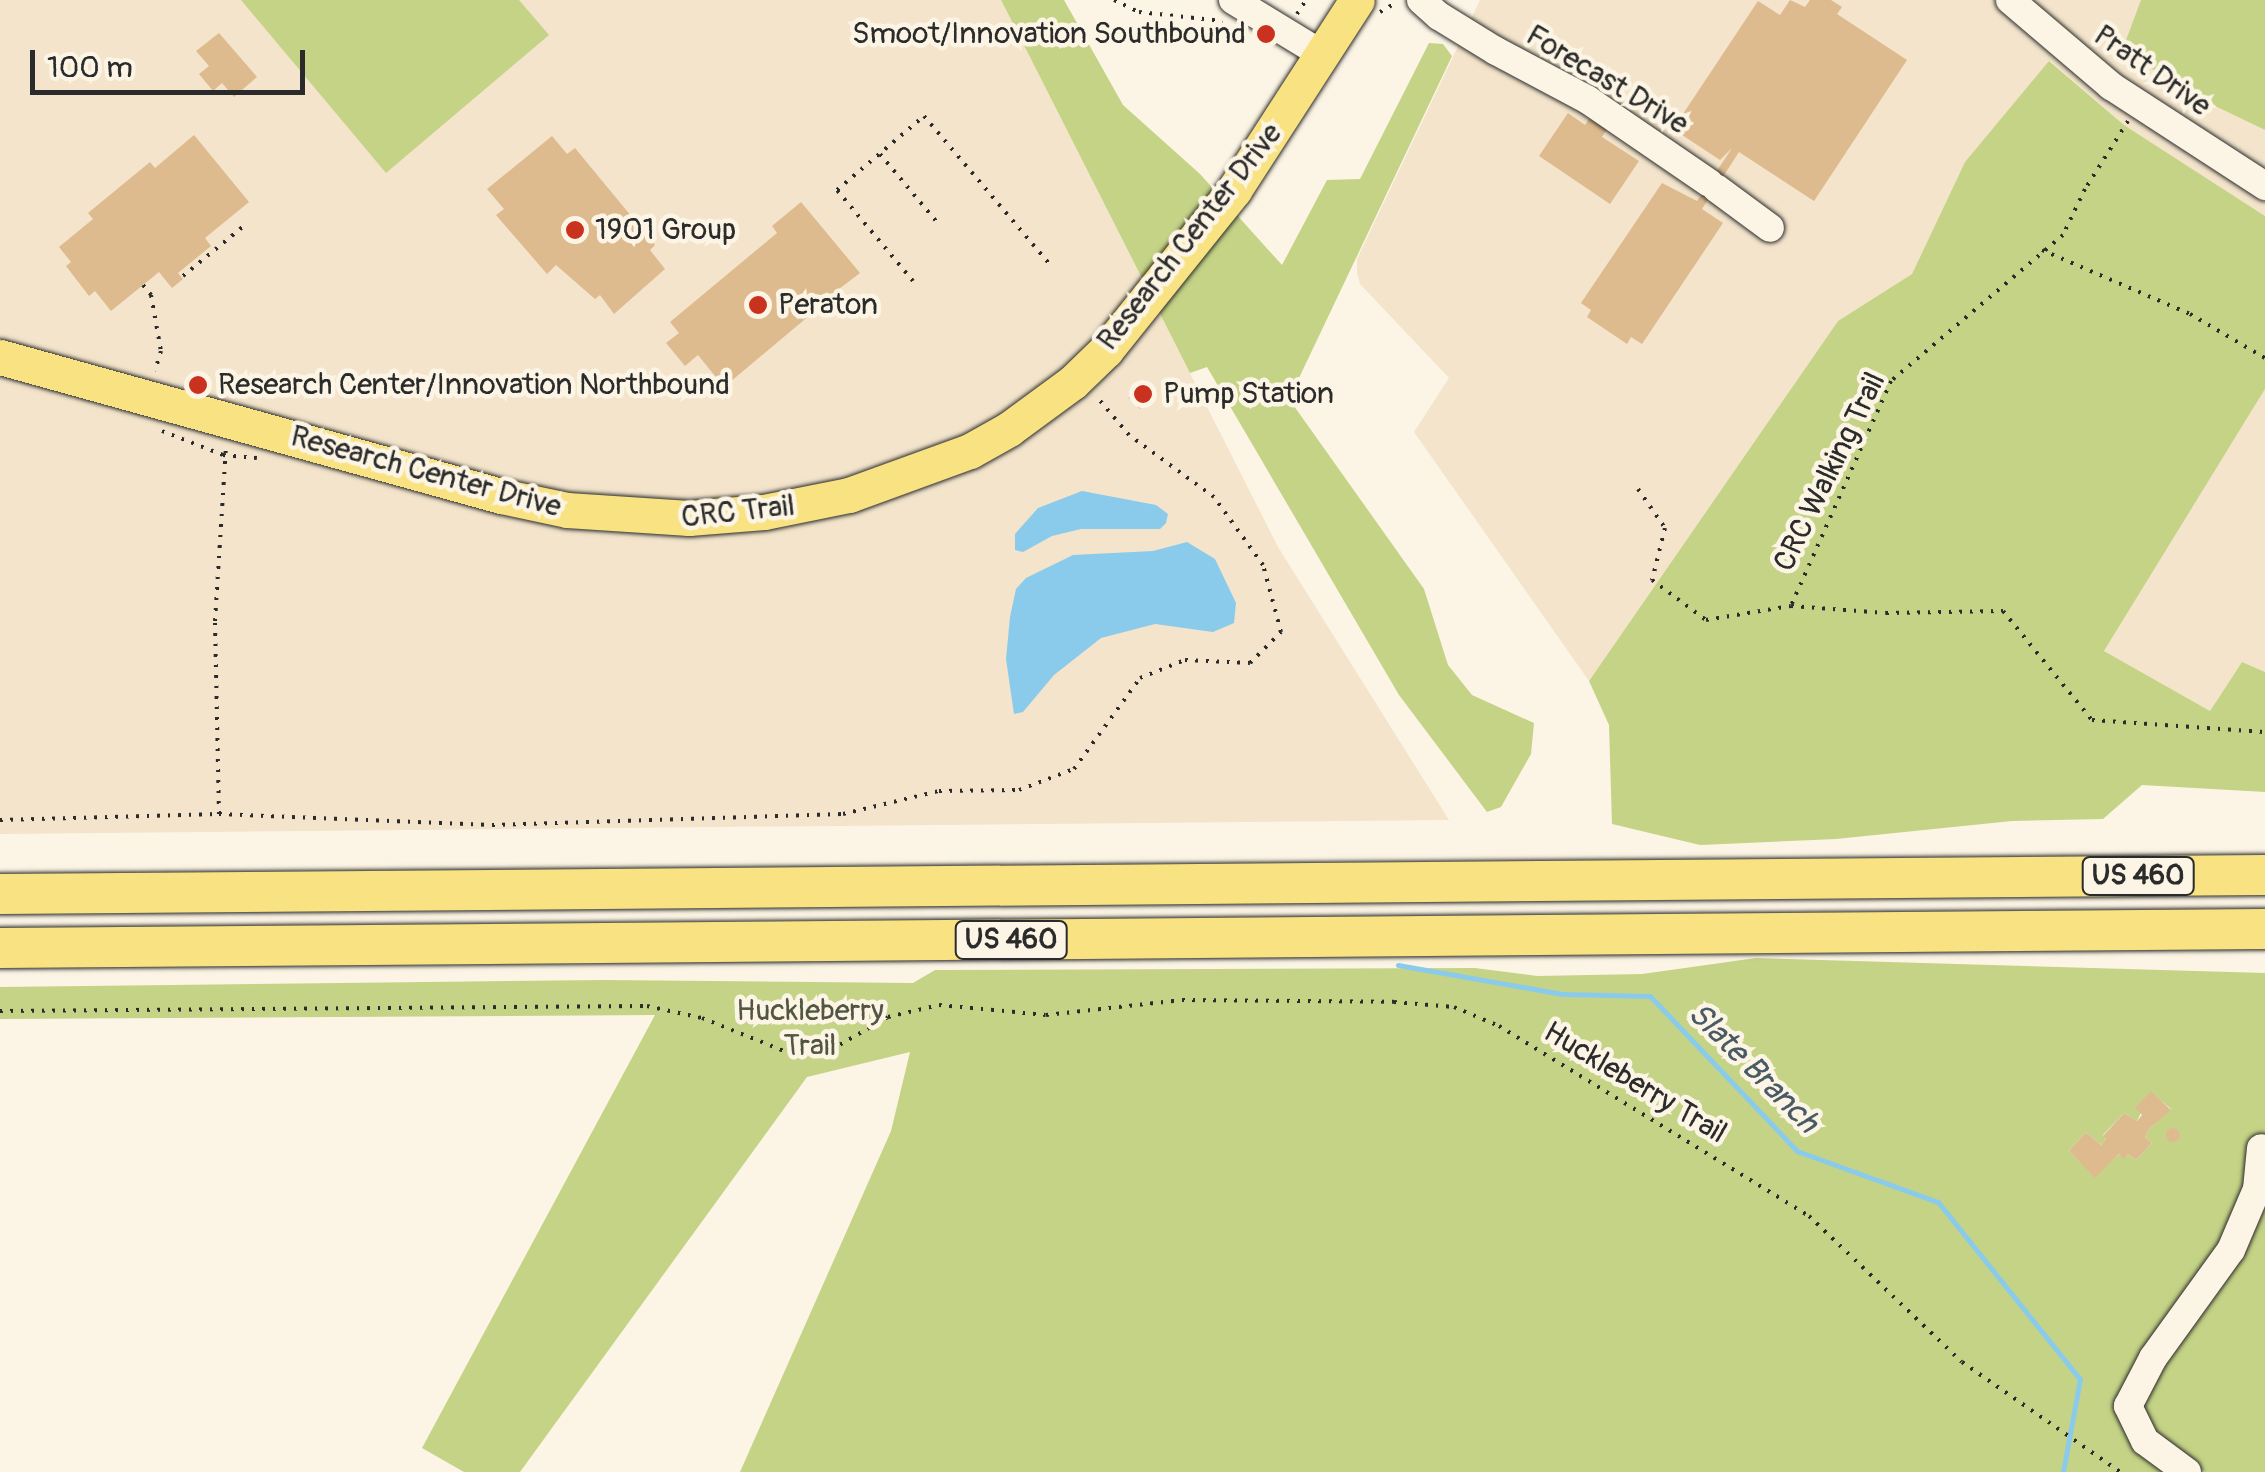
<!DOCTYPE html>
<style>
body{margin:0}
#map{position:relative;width:2265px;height:1472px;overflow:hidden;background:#fcf5e5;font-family:Pangolin,sans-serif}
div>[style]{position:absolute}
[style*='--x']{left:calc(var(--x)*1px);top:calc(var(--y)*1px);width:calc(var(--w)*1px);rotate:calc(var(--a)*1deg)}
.built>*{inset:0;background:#f3e4cb}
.green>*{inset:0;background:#c5d386}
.water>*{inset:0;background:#8acbeb}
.stream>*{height:5px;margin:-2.5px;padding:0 2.5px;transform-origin:2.5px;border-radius:2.5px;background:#8acbeb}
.building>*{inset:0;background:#ddbb8f;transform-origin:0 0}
.round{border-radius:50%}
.path>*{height:4px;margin-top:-2px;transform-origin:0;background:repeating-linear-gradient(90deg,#2b2b2b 0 2.5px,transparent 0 10.5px)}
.roads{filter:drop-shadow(0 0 2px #2b2b2b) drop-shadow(0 0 2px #2b2b2b)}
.minor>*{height:28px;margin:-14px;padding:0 14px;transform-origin:14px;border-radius:14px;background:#fcf5e5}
.major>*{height:35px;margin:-17.5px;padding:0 17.5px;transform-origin:17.5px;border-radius:17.5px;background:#f8e281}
.highway>*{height:40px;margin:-20px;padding:0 20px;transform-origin:20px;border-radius:20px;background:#f8e281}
.dots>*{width:28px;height:28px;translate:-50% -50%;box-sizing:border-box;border:5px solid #fcf5e5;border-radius:50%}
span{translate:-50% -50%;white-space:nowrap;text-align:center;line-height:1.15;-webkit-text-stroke:9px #fcf5e5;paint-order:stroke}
.shield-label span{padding:2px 8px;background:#fcf5e5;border:2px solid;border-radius:8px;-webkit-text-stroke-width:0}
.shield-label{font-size:28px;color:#2b2b2b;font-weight:700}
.poi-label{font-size:30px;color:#2b2b2b}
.right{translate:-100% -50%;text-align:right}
.left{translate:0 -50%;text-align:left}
.street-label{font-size:30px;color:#2b2b2b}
.park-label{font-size:30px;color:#525542}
.water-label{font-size:32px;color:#485b65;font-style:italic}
.scale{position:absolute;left:30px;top:50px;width:275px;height:45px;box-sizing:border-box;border:5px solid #2b2b2b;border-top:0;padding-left:12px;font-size:30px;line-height:35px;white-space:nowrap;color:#2b2b2b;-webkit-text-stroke:8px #fcf5e5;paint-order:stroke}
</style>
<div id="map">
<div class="built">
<div style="clip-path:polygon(0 0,1001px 0,1278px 547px,1449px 820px,0 834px)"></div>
<div style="clip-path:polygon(1480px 0,2141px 0,2123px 51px,2215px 106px,2265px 130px,2265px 216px,2124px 125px,2050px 61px,1965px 162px,1912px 274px,1838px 321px,1589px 681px,1414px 432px,1449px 378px,1360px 284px,1357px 273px,1357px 259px)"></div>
<div style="clip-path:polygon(2265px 389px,2265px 672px,2242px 662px,2210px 711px,2104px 651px)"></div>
</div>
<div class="green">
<div style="clip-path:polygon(241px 0,519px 0,549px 35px,386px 173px)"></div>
<div style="clip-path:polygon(1001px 0,1064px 0,1123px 105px,1200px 174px,1282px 265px,1327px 180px,1360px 179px,1429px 43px,1443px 44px,1452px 56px,1289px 399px,1424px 589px,1448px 665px,1472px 695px,1534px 723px,1531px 754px,1501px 807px,1487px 812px,1399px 695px,1207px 367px,1190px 373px)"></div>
<div style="clip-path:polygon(2141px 0,2265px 0,2265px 130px,2215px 106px,2122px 51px)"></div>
<div style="clip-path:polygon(2049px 61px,2124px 125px,2265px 216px,2265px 389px,2104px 651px,2210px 711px,2242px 662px,2265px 672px,2265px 792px,2142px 785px,2103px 819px,2012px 821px,1836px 839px,1700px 845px,1612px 824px,1609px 725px,1589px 681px,1838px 321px,1912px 274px,1965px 162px)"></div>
<div style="clip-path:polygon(evenodd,1756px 958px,2265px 973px,2265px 1472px,2205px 1472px,2159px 1445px,2186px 1472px,740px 1472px,891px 1131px,910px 1052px,807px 1077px,520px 1472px,464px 1472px,422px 1448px,655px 1015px,0 1019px,0 987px,604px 980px,913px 983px,935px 970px,1475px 968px,1537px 976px,1642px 974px,1756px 958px,2151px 1092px,2171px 1109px,2149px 1129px,2145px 1137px,2152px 1143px,2136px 1160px,2128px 1154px,2124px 1158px,2119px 1154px,2095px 1177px,2069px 1151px,2086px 1132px,2101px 1145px,2106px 1139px,2103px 1135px,2124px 1113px,2137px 1121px,2151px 1092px)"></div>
</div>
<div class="water">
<div style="clip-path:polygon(1082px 491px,1156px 505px,1168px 514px,1166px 523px,1160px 529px,1081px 529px,1052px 536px,1023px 552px,1015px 550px,1015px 534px,1038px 508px)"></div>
<div style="clip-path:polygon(1187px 542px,1215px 559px,1236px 603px,1234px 623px,1213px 632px,1155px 624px,1101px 638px,1054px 675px,1023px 712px,1014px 714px,1006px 659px,1010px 617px,1016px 589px,1026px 578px,1073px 555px,1153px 551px)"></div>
</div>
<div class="stream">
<div style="--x:1398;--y:965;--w:168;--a:10"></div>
<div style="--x:1563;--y:994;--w:87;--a:1.3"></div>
<div style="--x:1650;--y:996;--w:214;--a:46.5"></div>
<div style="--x:1797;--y:1151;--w:150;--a:19.9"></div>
<div style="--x:1938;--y:1202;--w:227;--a:51.3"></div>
<div style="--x:2080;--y:1379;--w:95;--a:100.4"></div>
</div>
<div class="building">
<div style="clip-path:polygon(1790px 0,1805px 7px,1810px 0,1831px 0,1842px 7px,1837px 14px,1907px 60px,1814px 201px,1739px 152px,1702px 209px,1723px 223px,1642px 344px,1631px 337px,1627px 344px,1587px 317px,1591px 310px,1581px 303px,1662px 183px,1697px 201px,1732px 148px,1720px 160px,1673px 129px,1758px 1px,1780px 15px)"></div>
<div style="clip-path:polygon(219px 33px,257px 77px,234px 97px,222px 83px,213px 91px,199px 74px,209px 66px,196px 51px)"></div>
<div style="clip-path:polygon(1568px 113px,1585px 125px,1589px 119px,1607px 129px,1602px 137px,1639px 161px,1610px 204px,1539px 156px)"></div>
<div style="clip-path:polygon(194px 135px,249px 202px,205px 238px,211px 246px,178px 273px,183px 279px,172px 288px,159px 272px,111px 311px,95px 291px,89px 296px,66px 266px,71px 262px,59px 247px,93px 219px,88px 213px,150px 162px,155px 168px)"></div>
<div style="clip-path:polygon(552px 136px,567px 154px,575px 148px,655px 245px,650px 250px,665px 269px,614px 314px,600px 295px,595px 299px,556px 265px,547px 274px,496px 215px,504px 209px,487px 189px)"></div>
<div style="clip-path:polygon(801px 202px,860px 273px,839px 289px,846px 298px,838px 304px,827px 292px,818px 300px,822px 305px,724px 387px,698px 355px,685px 366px,666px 343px,679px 333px,670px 322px,777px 233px,772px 226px)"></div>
<div style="left:1146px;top:380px;width:16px;height:25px;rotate:45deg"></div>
<div style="clip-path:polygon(2151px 1091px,2171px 1110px,2149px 1129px,2145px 1137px,2152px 1143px,2136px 1160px,2128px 1154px,2124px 1159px,2119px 1154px,2095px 1178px,2069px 1151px,2086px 1132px,2101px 1145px,2106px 1139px,2103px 1136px,2124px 1113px,2137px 1121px,2142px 1115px,2135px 1108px)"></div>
<div class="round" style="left:2166px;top:1128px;width:14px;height:14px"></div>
</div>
<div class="path">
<div style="--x:1114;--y:0;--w:28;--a:26"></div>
<div style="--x:1139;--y:12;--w:84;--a:6.1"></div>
<div style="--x:1380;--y:12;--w:20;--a:-30"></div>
<div style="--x:1297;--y:14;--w:17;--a:-57"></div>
<div style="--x:2128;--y:121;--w:80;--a:122.3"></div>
<div style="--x:2085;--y:189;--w:51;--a:115.6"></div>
<div style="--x:2063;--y:235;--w:226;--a:139.7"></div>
<div style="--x:1891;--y:381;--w:246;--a:114"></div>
<div style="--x:1791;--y:606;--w:95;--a:4.2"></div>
<div style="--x:1886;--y:613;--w:117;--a:-1"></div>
<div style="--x:2003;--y:611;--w:141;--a:50.8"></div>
<div style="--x:2092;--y:720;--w:173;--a:4"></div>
<div style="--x:880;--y:154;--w:87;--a:50.1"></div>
<div style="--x:2042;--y:250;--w:161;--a:23.4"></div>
<div style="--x:2190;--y:314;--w:87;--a:30.4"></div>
<div style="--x:183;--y:276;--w:82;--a:-39.5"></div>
<div style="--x:913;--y:281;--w:119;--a:-129.9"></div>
<div style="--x:837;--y:190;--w:114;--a:-40.4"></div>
<div style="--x:924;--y:116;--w:197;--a:49.7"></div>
<div style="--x:143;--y:285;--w:13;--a:51"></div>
<div style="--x:151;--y:295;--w:57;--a:79.9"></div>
<div style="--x:161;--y:351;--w:21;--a:107"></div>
<div style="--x:162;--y:431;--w:66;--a:21.5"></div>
<div style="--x:223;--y:455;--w:34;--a:5"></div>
<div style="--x:1638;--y:489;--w:47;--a:55.3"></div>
<div style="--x:1665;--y:528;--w:54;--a:104"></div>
<div style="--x:1652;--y:580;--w:67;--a:36.5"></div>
<div style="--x:1706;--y:620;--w:86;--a:-9.4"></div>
<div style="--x:219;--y:814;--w:193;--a:-91.2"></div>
<div style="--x:215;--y:621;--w:176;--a:-86.4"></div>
<div style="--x:0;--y:820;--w:219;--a:-1.6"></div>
<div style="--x:219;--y:814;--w:273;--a:2.3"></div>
<div style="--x:492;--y:825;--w:351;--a:-1.8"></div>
<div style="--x:843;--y:814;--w:99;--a:-13.5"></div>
<div style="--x:939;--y:791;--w:80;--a:-0.7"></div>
<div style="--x:1019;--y:790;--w:59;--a:-20.9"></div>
<div style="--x:1074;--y:769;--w:112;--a:-54"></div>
<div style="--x:1140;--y:678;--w:48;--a:-21.8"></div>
<div style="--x:1185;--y:660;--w:65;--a:2.6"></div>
<div style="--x:1250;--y:663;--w:44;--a:-45"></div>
<div style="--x:1281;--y:632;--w:69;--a:-105"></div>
<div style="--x:1263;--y:565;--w:84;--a:-125.8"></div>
<div style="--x:1214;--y:497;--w:105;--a:-143.9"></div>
<div style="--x:1129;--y:435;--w:51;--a:-130.2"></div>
<div style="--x:0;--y:1011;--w:647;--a:-0.44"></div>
<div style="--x:647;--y:1006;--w:56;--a:12.3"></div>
<div style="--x:702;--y:1018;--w:94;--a:21.9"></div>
<div style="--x:789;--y:1053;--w:33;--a:3"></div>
<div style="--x:822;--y:1055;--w:76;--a:-29.9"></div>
<div style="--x:888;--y:1017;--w:52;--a:-13.2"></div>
<div style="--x:939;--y:1005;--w:107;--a:5.3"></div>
<div style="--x:1046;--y:1015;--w:137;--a:-6.3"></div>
<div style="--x:1182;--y:1000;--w:212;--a:0.5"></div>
<div style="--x:1394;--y:1002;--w:60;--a:4.8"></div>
<div style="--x:1454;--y:1007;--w:49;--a:22.9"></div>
<div style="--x:1499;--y:1026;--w:364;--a:31.5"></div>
<div style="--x:1809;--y:1216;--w:211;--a:43.7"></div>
<div style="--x:1962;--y:1362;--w:193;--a:34.8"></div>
</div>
<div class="roads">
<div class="minor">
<div style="--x:1233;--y:0;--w:105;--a:31.4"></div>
<div style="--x:1421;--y:0;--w:24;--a:42"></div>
<div style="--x:1439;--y:16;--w:67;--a:31.6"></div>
<div style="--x:1496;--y:51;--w:104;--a:28"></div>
<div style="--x:1588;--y:100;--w:147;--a:34.4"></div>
<div style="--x:2010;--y:0;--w:133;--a:40.4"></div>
<div style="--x:2111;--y:86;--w:184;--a:33"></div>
<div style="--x:1716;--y:188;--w:67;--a:36.5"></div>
<div style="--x:2187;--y:1472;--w:52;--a:-143.6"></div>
<div style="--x:2145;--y:1441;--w:39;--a:-116"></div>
<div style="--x:2128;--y:1406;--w:54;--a:-62.5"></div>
<div style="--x:2153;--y:1358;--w:133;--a:-54.2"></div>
<div style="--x:2231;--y:1250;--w:66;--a:-66.9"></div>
<div style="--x:2257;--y:1189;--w:41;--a:-84.4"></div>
</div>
<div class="major">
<div style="--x:0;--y:357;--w:520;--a:15.51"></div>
<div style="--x:501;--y:496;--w:67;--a:12"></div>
<div style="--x:567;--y:510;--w:122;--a:3.8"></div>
<div style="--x:689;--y:518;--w:75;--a:-4.6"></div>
<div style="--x:764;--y:512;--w:87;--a:-11.3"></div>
<div style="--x:849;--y:495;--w:129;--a:-20"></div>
<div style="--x:970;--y:451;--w:45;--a:-29.4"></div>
<div style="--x:1009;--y:429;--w:79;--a:-36.3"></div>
<div style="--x:1073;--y:382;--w:46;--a:-44.1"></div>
<div style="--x:1106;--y:350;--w:205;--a:-51.3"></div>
<div style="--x:1234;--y:190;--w:226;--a:-57.1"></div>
</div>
<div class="highway">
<div style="--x:0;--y:894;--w:2265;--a:-0.48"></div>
<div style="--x:0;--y:948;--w:2265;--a:-0.48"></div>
</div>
</div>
<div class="dots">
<div style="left:1266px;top:34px;background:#c8321e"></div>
<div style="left:575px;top:230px;background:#c8321e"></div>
<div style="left:758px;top:305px;background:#c8321e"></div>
<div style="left:198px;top:385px;background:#c8321e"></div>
<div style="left:1143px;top:394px;background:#c8321e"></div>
</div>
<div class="shield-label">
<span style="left:2138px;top:876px">US 460</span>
<span style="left:1011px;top:940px">US 460</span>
</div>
<div class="poi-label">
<span class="right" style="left:1246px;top:34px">Smoot/Innovation Southbound</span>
<span class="left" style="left:595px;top:230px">1901 Group</span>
<span class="left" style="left:778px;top:305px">Peraton</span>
<span class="left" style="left:218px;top:385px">Research Center/Innovation Northbound</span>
<span class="left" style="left:1163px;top:394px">Pump Station</span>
</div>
<div class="street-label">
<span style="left:2152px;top:71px;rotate:35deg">Pratt Drive</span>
<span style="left:1607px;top:80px;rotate:31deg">Forecast Drive</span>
<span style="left:1190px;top:237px;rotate:-52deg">Research Center Drive</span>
<span style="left:426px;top:472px;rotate:15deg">Research Center Drive</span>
<span style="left:1830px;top:472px;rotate:-64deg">CRC Walking Trail</span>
<span style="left:738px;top:512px;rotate:-6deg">CRC Trail</span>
<span style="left:1635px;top:1083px;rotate:31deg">Huckleberry Trail</span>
</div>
<div class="park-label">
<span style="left:810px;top:1028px">Huckleberry<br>Trail</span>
</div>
<div class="water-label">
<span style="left:1753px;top:1068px;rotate:45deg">Slate Branch</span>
</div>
<div class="scale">100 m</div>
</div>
